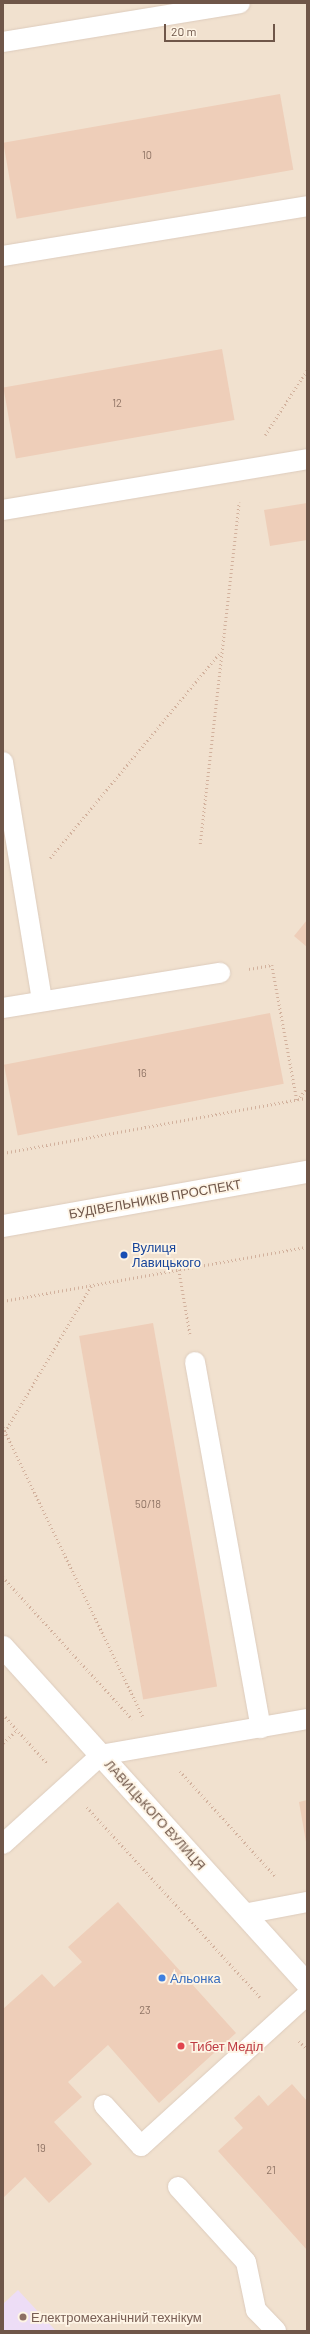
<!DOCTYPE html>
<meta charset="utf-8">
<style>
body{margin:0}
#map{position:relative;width:310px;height:2334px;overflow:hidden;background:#faf0e0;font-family:Barlow,sans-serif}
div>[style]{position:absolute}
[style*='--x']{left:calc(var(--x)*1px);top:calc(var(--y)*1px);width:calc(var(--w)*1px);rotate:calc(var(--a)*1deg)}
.residential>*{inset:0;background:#f1e1cf;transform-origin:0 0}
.education>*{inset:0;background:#edddf6}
.building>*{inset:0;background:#eeceb9;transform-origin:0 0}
.path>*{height:2.5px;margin-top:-1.25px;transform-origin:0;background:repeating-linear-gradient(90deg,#d2b19d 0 1px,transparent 0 4px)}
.roads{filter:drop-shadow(0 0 1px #ddccbd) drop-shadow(0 0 1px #ddccbd)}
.lane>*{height:20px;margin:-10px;padding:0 10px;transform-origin:10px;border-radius:10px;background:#fff}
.street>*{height:22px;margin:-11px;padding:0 11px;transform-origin:11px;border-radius:11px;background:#fff}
.secondary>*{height:22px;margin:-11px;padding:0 11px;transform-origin:11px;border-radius:11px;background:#fff}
.dots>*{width:11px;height:11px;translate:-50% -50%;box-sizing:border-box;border:2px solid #fef4e5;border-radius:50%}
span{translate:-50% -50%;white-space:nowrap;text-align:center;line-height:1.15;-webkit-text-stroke:3.5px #fef4e5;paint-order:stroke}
.number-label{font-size:11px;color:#8f7465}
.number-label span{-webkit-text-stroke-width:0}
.street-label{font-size:13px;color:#6f5649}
.transit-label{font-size:13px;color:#164399}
.left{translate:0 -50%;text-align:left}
.shop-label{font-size:13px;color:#366cbe}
.health-label{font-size:13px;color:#be3a42}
.education-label{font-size:13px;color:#785e54}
.frame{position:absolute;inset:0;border:4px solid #6f5649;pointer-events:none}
.scale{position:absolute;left:164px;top:24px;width:111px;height:18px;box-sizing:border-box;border:2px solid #6f5649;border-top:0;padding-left:5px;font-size:12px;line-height:14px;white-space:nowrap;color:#6f5649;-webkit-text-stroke:3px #fef4e5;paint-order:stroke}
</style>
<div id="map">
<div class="residential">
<div style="left:3px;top:3px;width:304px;height:1202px"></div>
<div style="left:307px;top:1194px;width:1137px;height:309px;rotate:90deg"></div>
</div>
<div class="education">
<div style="clip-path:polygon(18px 2290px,56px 2331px,3px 2331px,3px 2304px)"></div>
</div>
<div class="building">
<div style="left:280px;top:94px;width:77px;height:281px;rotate:80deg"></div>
<div style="left:222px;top:349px;width:72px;height:222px;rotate:80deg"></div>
<div style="clip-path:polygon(307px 503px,307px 540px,270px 546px,264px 510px)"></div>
<div style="clip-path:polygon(307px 920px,307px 947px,294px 936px)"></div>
<div style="left:270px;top:1013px;width:72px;height:271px;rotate:79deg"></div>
<div style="left:153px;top:1323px;width:369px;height:75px;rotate:80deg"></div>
<div style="clip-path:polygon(307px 1800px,307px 1842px,306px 1842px,299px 1802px)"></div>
<div style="clip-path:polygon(118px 1902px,236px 2033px,159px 2103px,108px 2045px,68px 2082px,82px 2097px,54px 2122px,92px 2164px,49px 2203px,25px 2177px,3px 2198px,3px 2009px,42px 1974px,54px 1987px,82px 1962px,68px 1947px)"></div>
<div style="clip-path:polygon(292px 2084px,307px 2101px,307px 2250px,218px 2151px,243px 2128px,234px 2118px,259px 2095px,268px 2106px)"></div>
</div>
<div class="path">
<div style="--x:265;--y:435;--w:77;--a:-57.1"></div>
<div style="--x:200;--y:844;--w:344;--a:-83.5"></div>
<div style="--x:50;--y:858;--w:268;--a:-50.4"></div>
<div style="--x:249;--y:969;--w:23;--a:-10"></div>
<div style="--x:272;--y:965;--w:137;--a:79.5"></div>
<div style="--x:297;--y:1100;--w:16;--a:-50"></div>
<div style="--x:3;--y:1153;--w:309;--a:-10.3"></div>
<div style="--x:179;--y:1270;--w:65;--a:80.2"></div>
<div style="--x:3;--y:1301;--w:309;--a:-10.1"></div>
<div style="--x:3;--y:1427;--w:322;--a:64.2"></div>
<div style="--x:3;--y:1435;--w:173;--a:-59.4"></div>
<div style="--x:3;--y:1577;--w:192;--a:47.7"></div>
<div style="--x:3;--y:1714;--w:66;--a:48.1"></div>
<div style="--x:3;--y:1743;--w:19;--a:-43"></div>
<div style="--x:180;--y:1771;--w:143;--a:47.8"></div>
<div style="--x:87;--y:1807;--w:257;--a:47.7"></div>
<div style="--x:299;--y:2041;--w:11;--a:45"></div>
</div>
<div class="roads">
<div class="lane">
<div style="--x:3;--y:42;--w:240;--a:-9.3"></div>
<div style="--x:3;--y:256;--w:308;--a:-9.3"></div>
<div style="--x:3;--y:510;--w:308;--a:-9.5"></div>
<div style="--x:3;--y:762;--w:242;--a:80.7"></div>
<div style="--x:3;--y:1008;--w:220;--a:-9.2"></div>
<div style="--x:195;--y:1362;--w:372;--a:79.8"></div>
<div style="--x:3;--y:1844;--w:132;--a:-42.2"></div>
<div style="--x:101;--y:1755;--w:209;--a:-9.9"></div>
<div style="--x:244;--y:1914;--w:64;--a:-10.8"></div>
<div style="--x:104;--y:2105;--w:55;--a:47.9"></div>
<div style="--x:141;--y:2146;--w:224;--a:-42.3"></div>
<div style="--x:178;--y:2187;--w:101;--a:47.8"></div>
<div style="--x:246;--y:2262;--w:49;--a:78.2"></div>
<div style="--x:256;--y:2310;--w:29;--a:46"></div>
</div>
<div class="street">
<div style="--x:3;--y:1647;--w:453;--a:47.9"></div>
</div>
<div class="secondary">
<div style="--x:3;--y:1226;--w:309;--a:-10.1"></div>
</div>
</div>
<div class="dots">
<div style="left:124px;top:1255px;background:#1a4fb4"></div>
<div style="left:162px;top:1978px;background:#3f7fe0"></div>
<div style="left:181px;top:2046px;background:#e0444e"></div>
<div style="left:23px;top:2317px;background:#8d6e63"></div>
</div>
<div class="number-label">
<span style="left:147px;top:155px">10</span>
<span style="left:117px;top:403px">12</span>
<span style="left:142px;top:1073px">16</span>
<span style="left:148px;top:1504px">50/18</span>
<span style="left:145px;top:2010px">23</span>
<span style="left:41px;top:2148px">19</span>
<span style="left:271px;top:2170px">21</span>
</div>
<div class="street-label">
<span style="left:155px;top:1199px;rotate:-10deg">БУДІВЕЛЬНИКІВ ПРОСПЕКТ</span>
<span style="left:155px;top:1815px;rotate:48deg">ЛАВИЦЬКОГО ВУЛИЦЯ</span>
</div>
<div class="transit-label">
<span class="left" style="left:132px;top:1255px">Вулиця<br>Лавицького</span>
</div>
<div class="shop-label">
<span class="left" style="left:170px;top:1978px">Альонка</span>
</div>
<div class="health-label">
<span class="left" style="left:190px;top:2046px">Тибет Меділ</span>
</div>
<div class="education-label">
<span class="left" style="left:31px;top:2317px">Електромеханічний технікум</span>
</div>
<div class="frame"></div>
<div class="scale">20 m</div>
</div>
